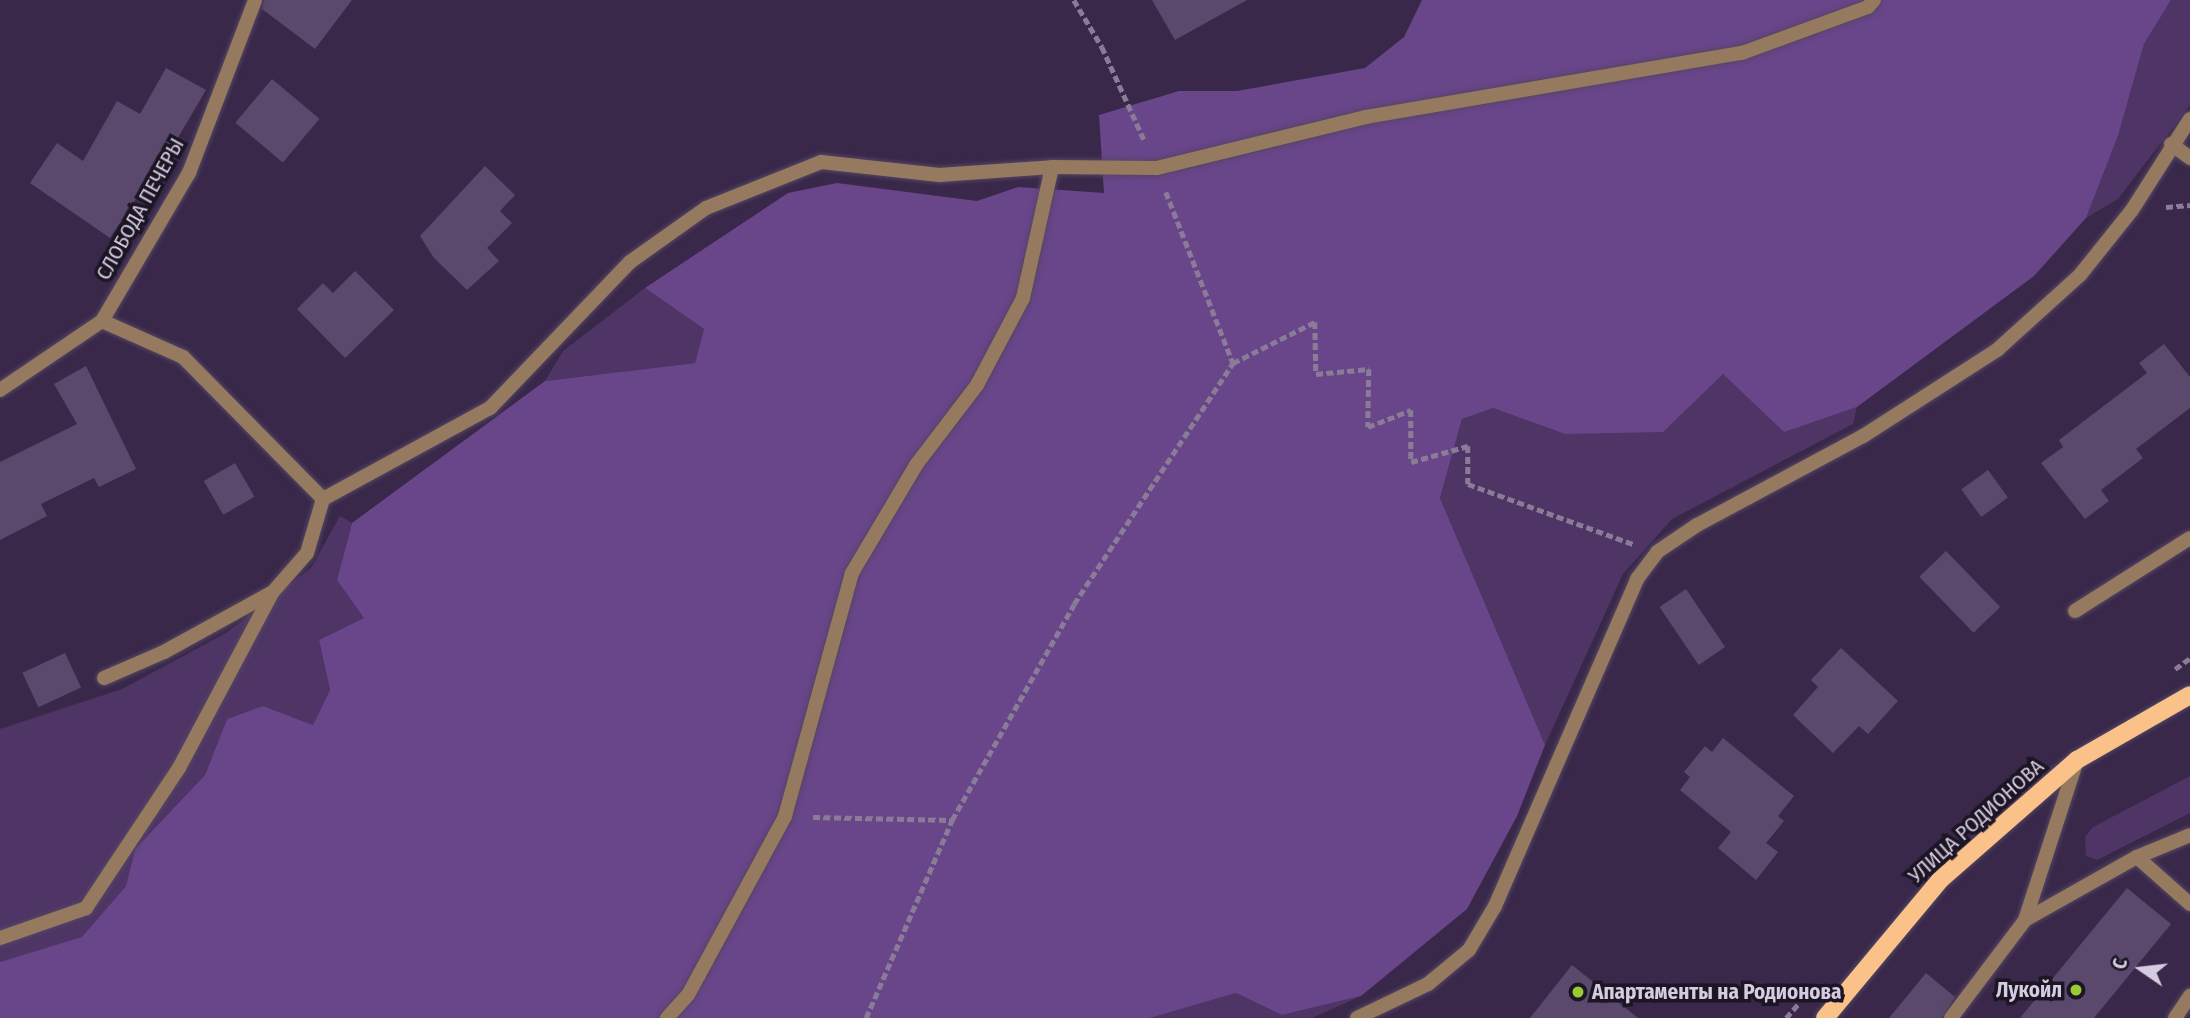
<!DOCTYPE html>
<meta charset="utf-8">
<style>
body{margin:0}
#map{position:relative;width:2190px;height:1018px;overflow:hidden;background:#392849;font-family:"Fira Sans Condensed",sans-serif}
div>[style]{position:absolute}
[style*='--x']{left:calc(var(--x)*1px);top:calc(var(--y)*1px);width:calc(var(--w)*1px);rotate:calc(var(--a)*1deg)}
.green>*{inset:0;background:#4e3565}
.forest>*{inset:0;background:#69458a}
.building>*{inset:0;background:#5a496c;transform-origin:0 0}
.path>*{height:4.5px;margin-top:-2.25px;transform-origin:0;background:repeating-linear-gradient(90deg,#8a7c97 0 7px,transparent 0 10.5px)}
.roads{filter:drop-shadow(0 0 2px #554664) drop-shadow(0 0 2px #554664)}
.service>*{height:14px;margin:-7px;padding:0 7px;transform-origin:7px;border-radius:7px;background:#957a5f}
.minor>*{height:14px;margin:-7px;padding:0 7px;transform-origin:7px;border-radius:7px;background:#957a5f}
.primary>*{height:18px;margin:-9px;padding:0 9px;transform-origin:9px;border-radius:9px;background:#fac289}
.dots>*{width:19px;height:19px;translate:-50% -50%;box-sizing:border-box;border:4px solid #1c1524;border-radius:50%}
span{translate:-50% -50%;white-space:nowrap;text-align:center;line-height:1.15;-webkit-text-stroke:7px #1c1524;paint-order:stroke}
.street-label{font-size:21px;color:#d6cce1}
.poi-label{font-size:21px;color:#d6cce1;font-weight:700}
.right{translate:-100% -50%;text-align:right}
.left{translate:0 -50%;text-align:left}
.north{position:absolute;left:2106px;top:934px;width:70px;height:70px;-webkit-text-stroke:5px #1c1524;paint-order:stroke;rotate:284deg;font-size:19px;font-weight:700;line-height:28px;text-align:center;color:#d6cce1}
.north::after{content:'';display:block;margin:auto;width:24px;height:32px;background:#d6cce1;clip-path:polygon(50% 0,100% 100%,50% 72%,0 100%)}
</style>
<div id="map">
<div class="green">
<div style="clip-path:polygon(2171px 0,2190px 0,2190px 105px,2118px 199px,2086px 218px,2118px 136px,2144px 44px)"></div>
<div style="clip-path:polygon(645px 288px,704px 329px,695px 363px,545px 381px,563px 351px)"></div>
<div style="clip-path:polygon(1723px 374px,1784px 431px,1857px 407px,1853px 424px,1672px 519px,1623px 574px,1545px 745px,1440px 498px,1462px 419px,1493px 408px,1565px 434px)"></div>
<div style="clip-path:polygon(340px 516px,352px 523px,337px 580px,365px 618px,319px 640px,330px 690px,313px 725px,263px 706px,227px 719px,205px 775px,135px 849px,126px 886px,82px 938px,0 962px,0 729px,122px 689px,226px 633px,311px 568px)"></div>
<div style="clip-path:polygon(2190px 776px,2190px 813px,2097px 860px,2086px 856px,2085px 837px,2093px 827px)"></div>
<div style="clip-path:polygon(1236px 993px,1282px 1015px,1361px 996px,1312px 1018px,1150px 1018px)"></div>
</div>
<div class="forest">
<div style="clip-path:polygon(1422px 0,2171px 0,2144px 44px,2118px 136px,2086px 218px,2034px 276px,1857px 407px,1784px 432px,1723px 374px,1663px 432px,1565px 434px,1493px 408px,1462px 419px,1440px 498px,1545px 745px,1517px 816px,1467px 909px,1361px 996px,1282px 1015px,1236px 993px,1150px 1018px,0 1018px,0 962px,82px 937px,126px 886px,135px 849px,205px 775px,227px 719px,263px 706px,313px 725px,330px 690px,319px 640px,364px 618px,337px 580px,352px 523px,545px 381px,695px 363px,704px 329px,645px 288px,788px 193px,837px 183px,977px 201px,1018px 187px,1104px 193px,1099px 115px,1179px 91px,1237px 91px,1365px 68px,1404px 37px)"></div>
</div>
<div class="building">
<div style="clip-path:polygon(264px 0,352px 0,315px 49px,262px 9px)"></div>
<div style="clip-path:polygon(1152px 0,1247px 0,1175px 40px)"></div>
<div style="clip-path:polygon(166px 68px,206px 90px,149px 187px,145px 185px,110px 238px,30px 183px,57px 143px,83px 161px,117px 101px,140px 114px)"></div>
<div style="left:272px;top:79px;width:62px;height:57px;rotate:40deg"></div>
<div style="clip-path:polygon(485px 166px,515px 195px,500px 211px,512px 223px,487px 248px,499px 261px,467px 290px,434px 258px,420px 236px)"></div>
<div style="clip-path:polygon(355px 271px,394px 310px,345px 358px,297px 309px,323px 283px,333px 293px)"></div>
<div style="clip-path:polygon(2164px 344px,2190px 377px,2190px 408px,2136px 449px,2143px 458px,2101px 490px,2109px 501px,2085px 519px,2041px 463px,2063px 447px,2059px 440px,2147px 373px,2139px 363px)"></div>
<div style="clip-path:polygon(86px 366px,136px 469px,99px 487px,94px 478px,41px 504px,47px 516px,0 540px,0 462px,77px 424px,54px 384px)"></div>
<div style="left:235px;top:463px;width:39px;height:36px;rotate:60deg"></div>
<div style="left:1988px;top:470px;width:34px;height:33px;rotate:54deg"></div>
<div style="left:1946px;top:551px;width:78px;height:37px;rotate:46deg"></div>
<div style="left:1686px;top:589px;width:70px;height:32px;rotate:56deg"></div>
<div style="clip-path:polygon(1841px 648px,1898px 701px,1868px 734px,1859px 726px,1833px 753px,1793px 715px,1818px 687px,1811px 680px)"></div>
<div style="left:65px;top:653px;width:38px;height:47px;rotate:65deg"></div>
<div style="clip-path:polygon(1723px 738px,1794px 796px,1778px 816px,1784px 821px,1766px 843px,1778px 852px,1756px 880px,1718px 848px,1731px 832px,1680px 790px,1690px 777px,1684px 772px,1705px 746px,1712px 752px)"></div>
<div style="clip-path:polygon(2127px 888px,2171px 924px,2094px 1018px,2020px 1018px)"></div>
<div style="clip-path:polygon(1572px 965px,1638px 1018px,1530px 1018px)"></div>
<div style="clip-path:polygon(1926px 973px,1955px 997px,1942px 1018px,1889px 1018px)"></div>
</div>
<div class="path">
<div style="--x:1074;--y:0;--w:55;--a:59.2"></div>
<div style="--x:1102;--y:47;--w:104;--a:65.6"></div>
<div style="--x:1166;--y:192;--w:184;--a:68.6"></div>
<div style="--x:2166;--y:207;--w:24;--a:-5"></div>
<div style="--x:2175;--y:669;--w:19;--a:-36"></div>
<div style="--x:813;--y:817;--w:139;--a:1.2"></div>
<div style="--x:866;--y:1018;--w:216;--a:-66.5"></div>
<div style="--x:952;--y:820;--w:248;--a:-60.5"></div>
<div style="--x:1074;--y:604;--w:289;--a:-56.6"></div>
<div style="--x:1233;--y:363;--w:92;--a:-26.6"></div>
<div style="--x:1315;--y:322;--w:52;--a:88.9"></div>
<div style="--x:1316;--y:374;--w:53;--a:-5.4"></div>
<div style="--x:1369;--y:369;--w:58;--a:91"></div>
<div style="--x:1368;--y:427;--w:46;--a:-21.6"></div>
<div style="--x:1411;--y:410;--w:52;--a:90"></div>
<div style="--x:1411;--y:462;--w:59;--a:-15.7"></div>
<div style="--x:1468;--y:446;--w:38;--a:90"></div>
<div style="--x:1468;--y:484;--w:176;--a:20"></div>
<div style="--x:1786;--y:1018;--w:20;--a:-49"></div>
</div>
<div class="roads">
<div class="service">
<div style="--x:2171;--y:144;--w:24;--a:36"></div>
<div style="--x:102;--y:321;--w:89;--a:24"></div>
<div style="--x:183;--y:357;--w:199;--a:45.4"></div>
<div style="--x:2075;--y:611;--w:136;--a:-32.4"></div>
<div style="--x:104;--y:678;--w:65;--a:-23.4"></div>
<div style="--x:164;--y:652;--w:122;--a:-28.9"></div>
<div style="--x:2137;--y:857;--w:57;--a:-22.5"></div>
<div style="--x:2025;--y:920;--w:129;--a:-29.4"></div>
<div style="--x:2137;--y:857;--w:71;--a:41.6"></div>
<div style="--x:0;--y:938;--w:91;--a:-19.2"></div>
<div style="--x:86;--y:908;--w:168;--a:-56.4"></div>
<div style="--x:179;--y:768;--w:198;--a:-62"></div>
<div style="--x:272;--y:593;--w:53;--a:-48.8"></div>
<div style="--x:307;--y:553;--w:56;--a:-73.5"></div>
<div style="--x:323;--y:499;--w:190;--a:-28.6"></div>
<div style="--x:490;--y:408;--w:202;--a:-46.2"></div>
<div style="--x:630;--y:262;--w:93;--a:-35.4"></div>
<div style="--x:706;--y:208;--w:124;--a:-21.8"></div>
<div style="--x:821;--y:162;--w:119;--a:6.3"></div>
<div style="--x:939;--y:175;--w:113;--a:-4"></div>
<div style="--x:1052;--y:167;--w:105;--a:0.5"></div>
<div style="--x:1157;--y:168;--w:215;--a:-13.7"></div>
<div style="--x:1366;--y:117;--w:381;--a:-9.7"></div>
<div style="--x:1742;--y:53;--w:134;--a:-20.1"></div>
<div style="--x:1868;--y:7;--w:9;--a:-49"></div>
<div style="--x:667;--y:1018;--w:31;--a:-48"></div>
<div style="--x:688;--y:995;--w:204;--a:-61.5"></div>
<div style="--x:785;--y:816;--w:252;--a:-74.6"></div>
<div style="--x:852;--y:573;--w:126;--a:-59.3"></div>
<div style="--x:916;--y:465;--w:101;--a:-52.7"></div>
<div style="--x:977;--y:385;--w:98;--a:-62.1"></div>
<div style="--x:1023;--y:298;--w:134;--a:-77.5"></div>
<div style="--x:1357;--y:1018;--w:79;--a:-25.6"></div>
<div style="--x:1428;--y:984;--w:53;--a:-39.7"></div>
<div style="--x:1469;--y:950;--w:51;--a:-59.4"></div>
<div style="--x:1495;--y:906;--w:357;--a:-66.5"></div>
<div style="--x:1637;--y:579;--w:34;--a:-53"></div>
<div style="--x:1657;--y:552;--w:48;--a:-34"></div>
<div style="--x:1697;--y:525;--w:188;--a:-28.2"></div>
<div style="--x:1863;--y:436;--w:159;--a:-32.7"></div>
<div style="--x:1997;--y:350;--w:112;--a:-42.1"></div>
<div style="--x:2080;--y:275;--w:83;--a:-51.3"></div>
<div style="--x:2132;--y:210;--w:108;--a:-57.5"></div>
<div style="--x:1951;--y:1018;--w:123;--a:-52.9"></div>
<div style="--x:2025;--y:920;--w:168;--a:-72"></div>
<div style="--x:2175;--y:1018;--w:27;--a:-56"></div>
</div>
<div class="minor">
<div style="--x:0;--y:390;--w:123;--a:-34.1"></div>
<div style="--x:102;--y:321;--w:172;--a:-59.6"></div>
<div style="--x:189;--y:173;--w:185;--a:-69.1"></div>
</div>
<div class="primary">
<div style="--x:1825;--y:1018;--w:181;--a:-50.2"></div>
<div style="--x:1941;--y:879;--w:181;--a:-41.2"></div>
<div style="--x:2077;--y:760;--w:130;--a:-29.9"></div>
</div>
</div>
<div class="dots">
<div style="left:2076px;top:990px;background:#99cb35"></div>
<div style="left:1578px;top:992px;background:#99cb35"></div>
</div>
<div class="street-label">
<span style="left:140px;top:209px;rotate:-61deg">СЛОБОДА ПЕЧЕРЫ</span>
<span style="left:1976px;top:821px;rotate:-42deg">УЛИЦА РОДИОНОВА</span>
</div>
<div class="poi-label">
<span class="right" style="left:2062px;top:990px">Лукойл</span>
<span class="left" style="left:1592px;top:992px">Апартаменты на Родионова</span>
</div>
<div class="north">С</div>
</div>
